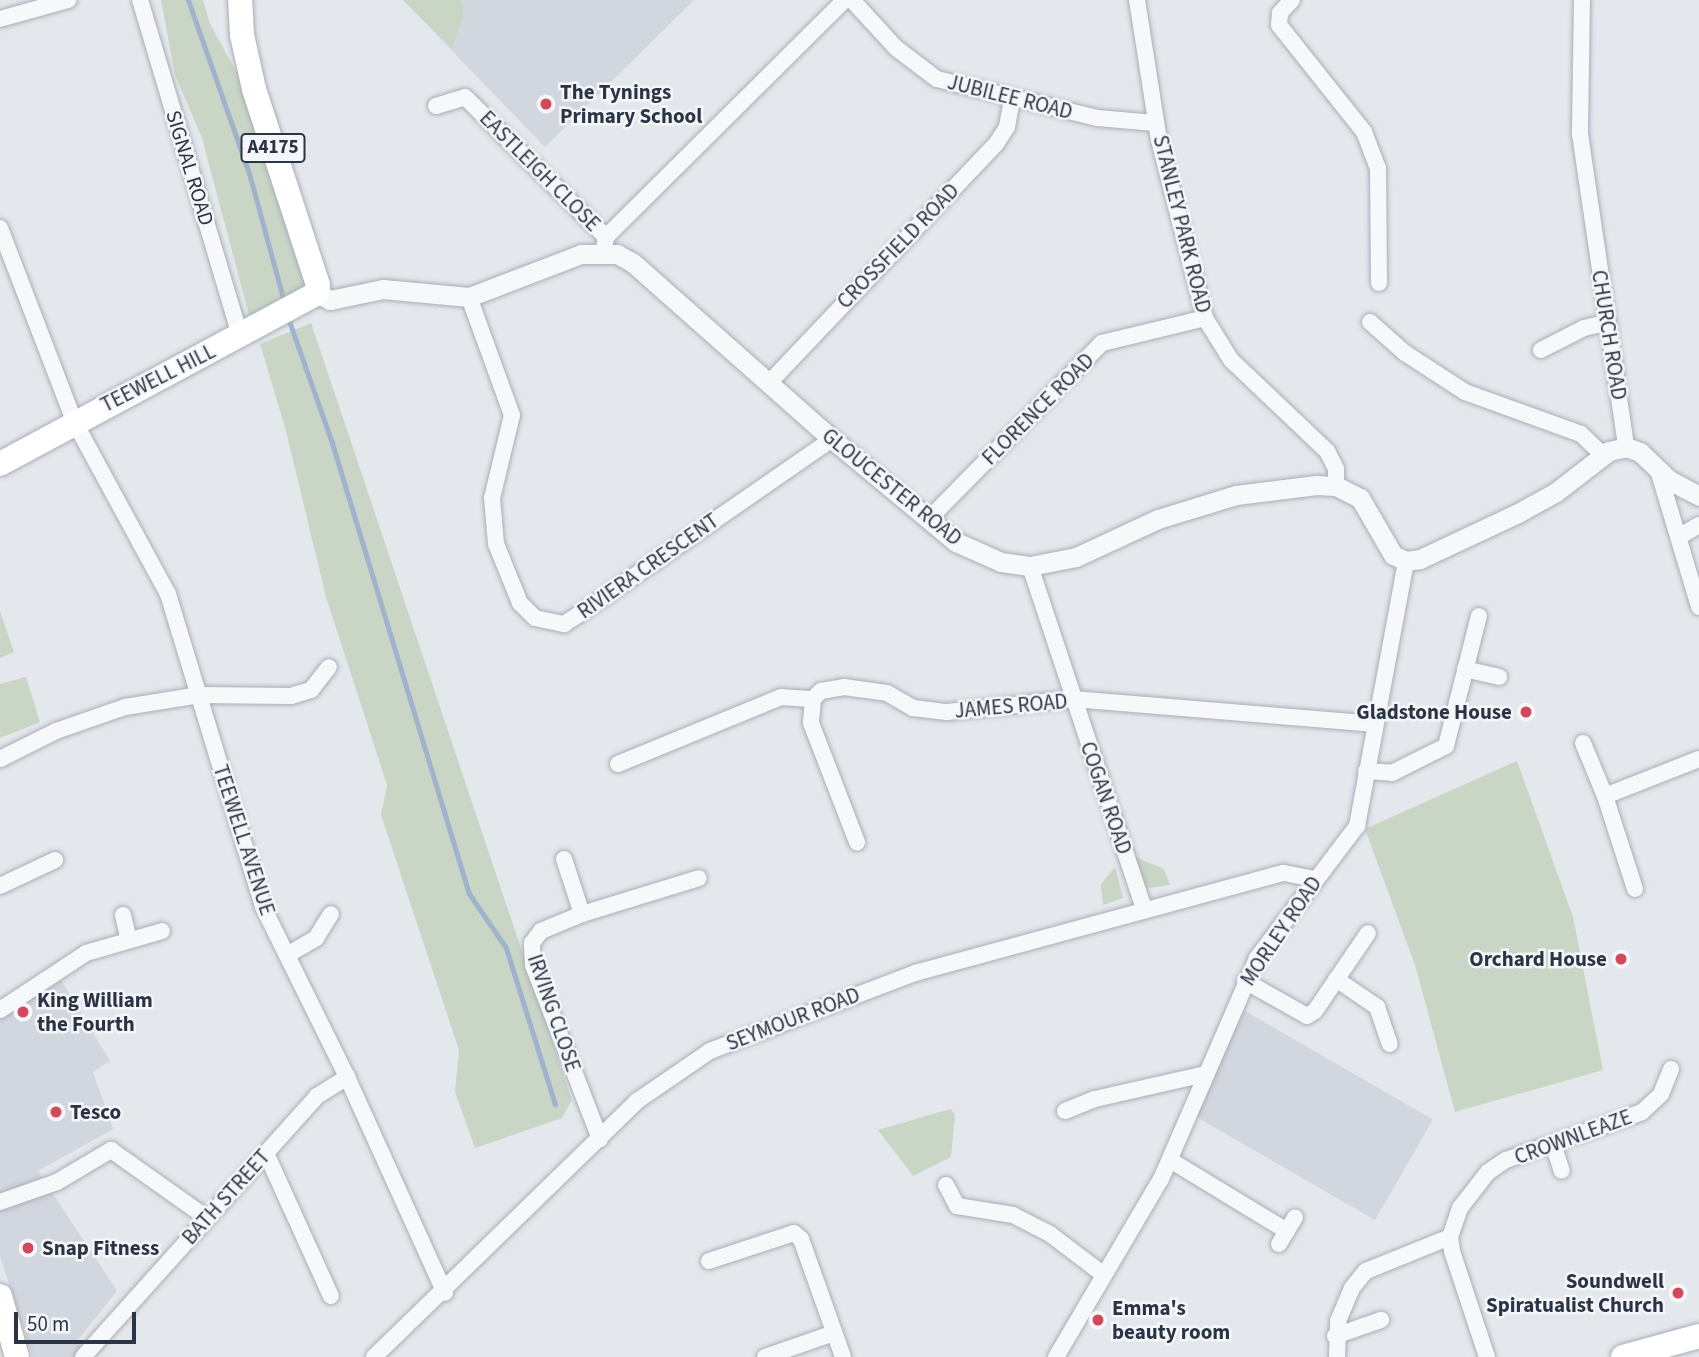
<!DOCTYPE html>
<style>
body{margin:0}
#map{position:relative;width:1699px;height:1357px;overflow:hidden;background:#e4e7ec;font-family:"Source Sans 3",sans-serif}
div>[style]{position:absolute}
[style*='--x']{left:calc(var(--x)*1px);top:calc(var(--y)*1px);width:calc(var(--w)*1px);rotate:calc(var(--a)*1deg)}
.built>*{inset:0;background:#d2d6de;transform-origin:0 0}
.green>*{inset:0;background:#c9d6c5}
.stream>*{height:5px;margin:-2.5px;padding:0 2.5px;transform-origin:2.5px;border-radius:2.5px;background:#9fb4cc}
.roads{filter:drop-shadow(0 0 2px #a9aeb7) drop-shadow(0 0 2px #a9aeb7)}
.minor>*{height:16px;margin:-8px;padding:0 8px;transform-origin:8px;border-radius:8px;background:#f7f8fa}
.tertiary>*{height:19px;margin:-9.5px;padding:0 9.5px;transform-origin:9.5px;border-radius:9.5px;background:#f7f8fa}
.primary>*{height:24px;margin:-12px;padding:0 12px;transform-origin:12px;border-radius:12px;background:#fff}
.dots>*{width:19px;height:19px;translate:-50% -50%;box-sizing:border-box;border:4px solid #f4f6f9;border-radius:50%}
span{translate:-50% -50%;white-space:nowrap;text-align:center;line-height:1.15;-webkit-text-stroke:5px #f4f6f9;paint-order:stroke}
.shield-label span{padding:2px 5px;background:#f4f6f9;border:2px solid;border-radius:5px;-webkit-text-stroke-width:0}
.shield-label{font-size:19px;color:#2b3445;font-weight:700}
.poi-label{font-size:21px;color:#2b3445;font-weight:700}
.left{translate:0 -50%;text-align:left}
.right{translate:-100% -50%;text-align:right}
.street-label{font-size:21px;color:#2b3445}
.scale{position:absolute;left:14px;top:1312px;width:122px;height:32px;box-sizing:border-box;border:4px solid #2b3445;border-top:0;padding-left:9px;font-size:21px;line-height:24px;white-space:nowrap;color:#2b3445;-webkit-text-stroke:5px #f4f6f9;paint-order:stroke}
</style>
<div id="map">
<div class="built">
<div style="clip-path:polygon(403px 0,694px 0,545px 147px)"></div>
<div style="clip-path:polygon(61px 980px,110px 1061px,93px 1072px,113px 1129px,38px 1171px,117px 1291px,78px 1340px,83px 1357px,33px 1357px,0 1256px,0 1018px)"></div>
<div style="left:1245px;top:1011px;width:217px;height:116px;rotate:30deg"></div>
</div>
<div class="green">
<div style="clip-path:polygon(161px 0,203px 0,210px 24px,237px 73px,305px 283px,301px 296px,250px 319px,202px 138px,175px 75px)"></div>
<div style="clip-path:polygon(403px 0,461px 0,464px 13px,452px 48px)"></div>
<div style="clip-path:polygon(311px 323px,572px 1100px,562px 1118px,475px 1148px,455px 1092px,459px 1050px,381px 815px,387px 785px,326px 597px,285px 427px,260px 344px)"></div>
<div style="clip-path:polygon(0 611px,14px 652px,0 658px)"></div>
<div style="clip-path:polygon(26px 677px,40px 722px,0 738px,0 684px)"></div>
<div style="clip-path:polygon(1517px 761px,1573px 917px,1603px 1070px,1455px 1112px,1415px 965px,1365px 829px)"></div>
<div style="clip-path:polygon(1135px 857px,1164px 869px,1170px 885px,1146px 888px)"></div>
<div style="clip-path:polygon(1115px 867px,1123px 898px,1103px 905px,1101px 884px)"></div>
<div style="clip-path:polygon(950px 1109px,955px 1114px,951px 1157px,913px 1176px,878px 1130px)"></div>
</div>
<div class="stream">
<div style="--x:188;--y:0;--w:183;--a:70.6"></div>
<div style="--x:249;--y:173;--w:134;--a:74.8"></div>
<div style="--x:288;--y:318;--w:133;--a:70.6"></div>
<div style="--x:332;--y:443;--w:469;--a:73.1"></div>
<div style="--x:468;--y:892;--w:68;--a:55.8"></div>
<div style="--x:506;--y:948;--w:164;--a:72.6"></div>
</div>
<div class="roads">
<div class="minor">
<div style="--x:140;--y:0;--w:351;--a:73.4"></div>
<div style="--x:852;--y:0;--w:65;--a:47.5"></div>
<div style="--x:896;--y:48;--w:51;--a:37.1"></div>
<div style="--x:937;--y:79;--w:165;--a:13.7"></div>
<div style="--x:1097;--y:118;--w:59;--a:4.8"></div>
<div style="--x:1137;--y:0;--w:142;--a:81.1"></div>
<div style="--x:1159;--y:140;--w:184;--a:75.5"></div>
<div style="--x:1205;--y:318;--w:49;--a:58.2"></div>
<div style="--x:1231;--y:360;--w:132;--a:43.5"></div>
<div style="--x:1327;--y:451;--w:20;--a:63"></div>
<div style="--x:1336;--y:469;--w:17;--a:90"></div>
<div style="--x:1292;--y:0;--w:18;--a:133"></div>
<div style="--x:1280;--y:13;--w:12;--a:95"></div>
<div style="--x:1279;--y:25;--w:137;--a:51.5"></div>
<div style="--x:1364;--y:132;--w:39;--a:69"></div>
<div style="--x:1378;--y:168;--w:115;--a:89.5"></div>
<div style="--x:1582;--y:0;--w:134;--a:90.9"></div>
<div style="--x:1580;--y:134;--w:316;--a:81.6"></div>
<div style="--x:0;--y:19;--w:71;--a:-15.6"></div>
<div style="--x:436;--y:106;--w:30;--a:-17"></div>
<div style="--x:465;--y:97;--w:199;--a:44.8"></div>
<div style="--x:0;--y:228;--w:207;--a:69"></div>
<div style="--x:74;--y:421;--w:197;--a:61.5"></div>
<div style="--x:168;--y:594;--w:327;--a:73.1"></div>
<div style="--x:263;--y:907;--w:190;--a:63.7"></div>
<div style="--x:347;--y:1077;--w:237;--a:65.6"></div>
<div style="--x:603;--y:254;--w:17;--a:-80"></div>
<div style="--x:606;--y:237;--w:337;--a:-44.8"></div>
<div style="--x:469;--y:297;--w:126;--a:70"></div>
<div style="--x:512;--y:415;--w:85;--a:103.5"></div>
<div style="--x:492;--y:498;--w:46;--a:85"></div>
<div style="--x:496;--y:544;--w:64;--a:67.9"></div>
<div style="--x:520;--y:603;--w:21;--a:45"></div>
<div style="--x:535;--y:618;--w:30;--a:12"></div>
<div style="--x:564;--y:624;--w:17;--a:-33"></div>
<div style="--x:578;--y:615;--w:309;--a:-34.7"></div>
<div style="--x:1370;--y:322;--w:47;--a:41.5"></div>
<div style="--x:1405;--y:353;--w:72;--a:33"></div>
<div style="--x:1465;--y:392;--w:123;--a:19.9"></div>
<div style="--x:1581;--y:434;--w:30;--a:44"></div>
<div style="--x:1541;--y:350;--w:48;--a:-27.1"></div>
<div style="--x:1584;--y:328;--w:23;--a:-13"></div>
<div style="--x:768;--y:384;--w:331;--a:-46.5"></div>
<div style="--x:996;--y:144;--w:20;--a:-57"></div>
<div style="--x:1007;--y:127;--w:27;--a:-80"></div>
<div style="--x:1658;--y:470;--w:143;--a:73.3"></div>
<div style="--x:928;--y:520;--w:248;--a:-45.5"></div>
<div style="--x:1102;--y:343;--w:106;--a:-13.6"></div>
<div style="--x:1680;--y:536;--w:22;--a:-30"></div>
<div style="--x:1030;--y:566;--w:361;--a:71.6"></div>
<div style="--x:1465;--y:669;--w:35;--a:13"></div>
<div style="--x:813;--y:699;--w:24;--a:95"></div>
<div style="--x:811;--y:723;--w:128;--a:68.9"></div>
<div style="--x:1583;--y:743;--w:57;--a:67.5"></div>
<div style="--x:0;--y:759;--w:63;--a:-26.6"></div>
<div style="--x:56;--y:731;--w:73;--a:-19.2"></div>
<div style="--x:125;--y:707;--w:76;--a:-9.1"></div>
<div style="--x:200;--y:695;--w:91;--a:0.6"></div>
<div style="--x:291;--y:696;--w:21;--a:-17"></div>
<div style="--x:311;--y:690;--w:29;--a:-52"></div>
<div style="--x:618;--y:764;--w:176;--a:-22.3"></div>
<div style="--x:781;--y:697;--w:32;--a:4"></div>
<div style="--x:813;--y:699;--w:11;--a:-45"></div>
<div style="--x:821;--y:691;--w:23;--a:-10"></div>
<div style="--x:844;--y:687;--w:43;--a:7.9"></div>
<div style="--x:887;--y:693;--w:30;--a:30"></div>
<div style="--x:913;--y:708;--w:34;--a:7"></div>
<div style="--x:947;--y:712;--w:126;--a:-5.9"></div>
<div style="--x:1072;--y:699;--w:303;--a:4.7"></div>
<div style="--x:1366;--y:771;--w:26;--a:4"></div>
<div style="--x:1392;--y:773;--w:60;--a:-26.6"></div>
<div style="--x:1446;--y:746;--w:134;--a:-75.8"></div>
<div style="--x:564;--y:859;--w:58;--a:71.9"></div>
<div style="--x:0;--y:886;--w:61;--a:-25.3"></div>
<div style="--x:1635;--y:889;--w:98;--a:-107.9"></div>
<div style="--x:1605;--y:796;--w:101;--a:-21.5"></div>
<div style="--x:123;--y:915;--w:26;--a:77"></div>
<div style="--x:287;--y:955;--w:34;--a:-30"></div>
<div style="--x:316;--y:938;--w:28;--a:-58"></div>
<div style="--x:1336;--y:979;--w:50;--a:34.3"></div>
<div style="--x:1377;--y:1007;--w:39;--a:71"></div>
<div style="--x:1245;--y:981;--w:71;--a:29.4"></div>
<div style="--x:1307;--y:1016;--w:9;--a:-32"></div>
<div style="--x:1315;--y:1011;--w:94;--a:-55.8"></div>
<div style="--x:0;--y:1010;--w:103;--a:-33.5"></div>
<div style="--x:86;--y:953;--w:79;--a:-16.1"></div>
<div style="--x:1065;--y:1111;--w:32;--a:-22"></div>
<div style="--x:1095;--y:1099;--w:113;--a:-12.8"></div>
<div style="--x:600;--y:1139;--w:186;--a:-111.1"></div>
<div style="--x:533;--y:965;--w:22;--a:-93"></div>
<div style="--x:532;--y:943;--w:15;--a:-53"></div>
<div style="--x:541;--y:931;--w:44;--a:-22.5"></div>
<div style="--x:582;--y:914;--w:122;--a:-17.1"></div>
<div style="--x:1553;--y:1144;--w:28;--a:72"></div>
<div style="--x:266;--y:1153;--w:157;--a:65.6"></div>
<div style="--x:1170;--y:1160;--w:137;--a:31.3"></div>
<div style="--x:946;--y:1185;--w:24;--a:62"></div>
<div style="--x:957;--y:1206;--w:57;--a:9.1"></div>
<div style="--x:1013;--y:1215;--w:42;--a:27.2"></div>
<div style="--x:1050;--y:1234;--w:68;--a:37.2"></div>
<div style="--x:0;--y:1202;--w:60;--a:-19.3"></div>
<div style="--x:57;--y:1182;--w:63;--a:-30.7"></div>
<div style="--x:111;--y:1150;--w:118;--a:35.3"></div>
<div style="--x:1279;--y:1244;--w:31;--a:-59"></div>
<div style="--x:709;--y:1261;--w:89;--a:-18.2"></div>
<div style="--x:794;--y:1233;--w:9;--a:41"></div>
<div style="--x:801;--y:1239;--w:125;--a:70.4"></div>
<div style="--x:1335;--y:1336;--w:49;--a:-19.2"></div>
<div style="--x:83;--y:1357;--w:351;--a:-48.1"></div>
<div style="--x:317;--y:1096;--w:36;--a:-32"></div>
<div style="--x:374;--y:1357;--w:367;--a:-44.2"></div>
<div style="--x:637;--y:1101;--w:88;--a:-34.4"></div>
<div style="--x:710;--y:1051;--w:219;--a:-20.8"></div>
<div style="--x:915;--y:973;--w:382;--a:-15.2"></div>
<div style="--x:1284;--y:873;--w:33;--a:11"></div>
<div style="--x:765;--y:1357;--w:73;--a:-19.2"></div>
<div style="--x:1056;--y:1357;--w:207;--a:-59.5"></div>
<div style="--x:1161;--y:1179;--w:241;--a:-66.5"></div>
<div style="--x:1257;--y:958;--w:166;--a:-52.9"></div>
<div style="--x:1357;--y:826;--w:269;--a:-79.5"></div>
<div style="--x:1337;--y:1357;--w:36;--a:-88"></div>
<div style="--x:1338;--y:1321;--w:36;--a:-67"></div>
<div style="--x:1352;--y:1288;--w:22;--a:-51"></div>
<div style="--x:1366;--y:1271;--w:91;--a:-22"></div>
<div style="--x:1487;--y:1357;--w:112;--a:-108.3"></div>
<div style="--x:1452;--y:1251;--w:14;--a:-98"></div>
<div style="--x:1450;--y:1237;--w:31;--a:-71"></div>
<div style="--x:1460;--y:1208;--w:46;--a:-52.1"></div>
<div style="--x:1488;--y:1172;--w:22;--a:-34"></div>
<div style="--x:1506;--y:1160;--w:144;--a:-19.4"></div>
<div style="--x:1642;--y:1112;--w:26;--a:-43"></div>
<div style="--x:1661;--y:1094;--w:27;--a:-68"></div>
</div>
<div class="tertiary">
<div style="--x:317;--y:293;--w:15;--a:28"></div>
<div style="--x:330;--y:300;--w:54;--a:-11.7"></div>
<div style="--x:383;--y:289;--w:86;--a:5.3"></div>
<div style="--x:469;--y:297;--w:120;--a:-21"></div>
<div style="--x:581;--y:254;--w:36;--a:0"></div>
<div style="--x:617;--y:254;--w:18;--a:29"></div>
<div style="--x:633;--y:263;--w:266;--a:41.5"></div>
<div style="--x:832;--y:439;--w:161;--a:39.7"></div>
<div style="--x:956;--y:542;--w:49;--a:24"></div>
<div style="--x:1001;--y:562;--w:29;--a:8"></div>
<div style="--x:1030;--y:566;--w:47;--a:-11.1"></div>
<div style="--x:1076;--y:557;--w:90;--a:-24.9"></div>
<div style="--x:1158;--y:519;--w:82;--a:-17.1"></div>
<div style="--x:1236;--y:495;--w:81;--a:-7.1"></div>
<div style="--x:1316;--y:485;--w:20;--a:3"></div>
<div style="--x:1336;--y:486;--w:27;--a:27"></div>
<div style="--x:1360;--y:498;--w:66;--a:59.9"></div>
<div style="--x:1393;--y:555;--w:14;--a:25"></div>
<div style="--x:1406;--y:561;--w:14;--a:-8"></div>
<div style="--x:1420;--y:559;--w:108;--a:-25.1"></div>
<div style="--x:1518;--y:513;--w:43;--a:-28.9"></div>
<div style="--x:1556;--y:492;--w:67;--a:-37.7"></div>
<div style="--x:1609;--y:451;--w:17;--a:-13"></div>
<div style="--x:1626;--y:447;--w:15;--a:20"></div>
<div style="--x:1640;--y:452;--w:40;--a:44"></div>
<div style="--x:1669;--y:480;--w:34;--a:28"></div>
</div>
<div class="primary">
<div style="--x:0;--y:464;--w:360;--a:-28.3"></div>
<div style="--x:317;--y:293;--w:8;--a:-83"></div>
<div style="--x:318;--y:285;--w:206;--a:-108.1"></div>
<div style="--x:254;--y:89;--w:55;--a:-102.5"></div>
<div style="--x:242;--y:35;--w:35;--a:-93"></div>
<div style="--x:0;--y:1296;--w:63;--a:74.4"></div>
<div style="--x:1623;--y:1357;--w:79;--a:-15.4"></div>
</div>
</div>
<div class="dots">
<div style="left:546px;top:104px;background:#d1495b"></div>
<div style="left:1526px;top:712px;background:#d1495b"></div>
<div style="left:1621px;top:959px;background:#d1495b"></div>
<div style="left:23px;top:1012px;background:#d1495b"></div>
<div style="left:56px;top:1112px;background:#d1495b"></div>
<div style="left:28px;top:1248px;background:#d1495b"></div>
<div style="left:1678px;top:1293px;background:#d1495b"></div>
<div style="left:1098px;top:1320px;background:#d1495b"></div>
</div>
<div class="shield-label">
<span style="left:273px;top:148px">A4175</span>
</div>
<div class="poi-label">
<span class="left" style="left:560px;top:104px">The Tynings<br>Primary School</span>
<span class="right" style="left:1512px;top:712px">Gladstone House</span>
<span class="right" style="left:1607px;top:959px">Orchard House</span>
<span class="left" style="left:37px;top:1012px">King William<br>the Fourth</span>
<span class="left" style="left:70px;top:1112px">Tesco</span>
<span class="left" style="left:42px;top:1248px">Snap Fitness</span>
<span class="right" style="left:1664px;top:1293px">Soundwell<br>Spiratualist Church</span>
<span class="left" style="left:1112px;top:1320px">Emma's<br>beauty room</span>
</div>
<div class="street-label">
<span style="left:1010px;top:97px;rotate:14deg">JUBILEE ROAD</span>
<span style="left:190px;top:168px;rotate:73deg">SIGNAL ROAD</span>
<span style="left:540px;top:171px;rotate:45deg">EASTLEIGH CLOSE</span>
<span style="left:1182px;top:224px;rotate:76deg">STANLEY PARK ROAD</span>
<span style="left:898px;top:246px;rotate:-46deg">CROSSFIELD ROAD</span>
<span style="left:1609px;top:335px;rotate:81deg">CHURCH ROAD</span>
<span style="left:158px;top:378px;rotate:-27deg">TEEWELL HILL</span>
<span style="left:1038px;top:409px;rotate:-45deg">FLORENCE ROAD</span>
<span style="left:892px;top:487px;rotate:39deg">GLOUCESTER ROAD</span>
<span style="left:648px;top:566px;rotate:-35deg">RIVIERA CRESCENT</span>
<span style="left:1011px;top:706px;rotate:-5deg">JAMES ROAD</span>
<span style="left:1106px;top:798px;rotate:71deg">COGAN ROAD</span>
<span style="left:244px;top:840px;rotate:72deg">TEEWELL AVENUE</span>
<span style="left:1281px;top:931px;rotate:-56deg">MORLEY ROAD</span>
<span style="left:554px;top:1013px;rotate:71deg">IRVING CLOSE</span>
<span style="left:793px;top:1019px;rotate:-21deg">SEYMOUR ROAD</span>
<span style="left:1573px;top:1137px;rotate:-20deg">CROWNLEAZE</span>
<span style="left:226px;top:1197px;rotate:-48deg">BATH STREET</span>
</div>
<div class="scale">50 m</div>
</div>
